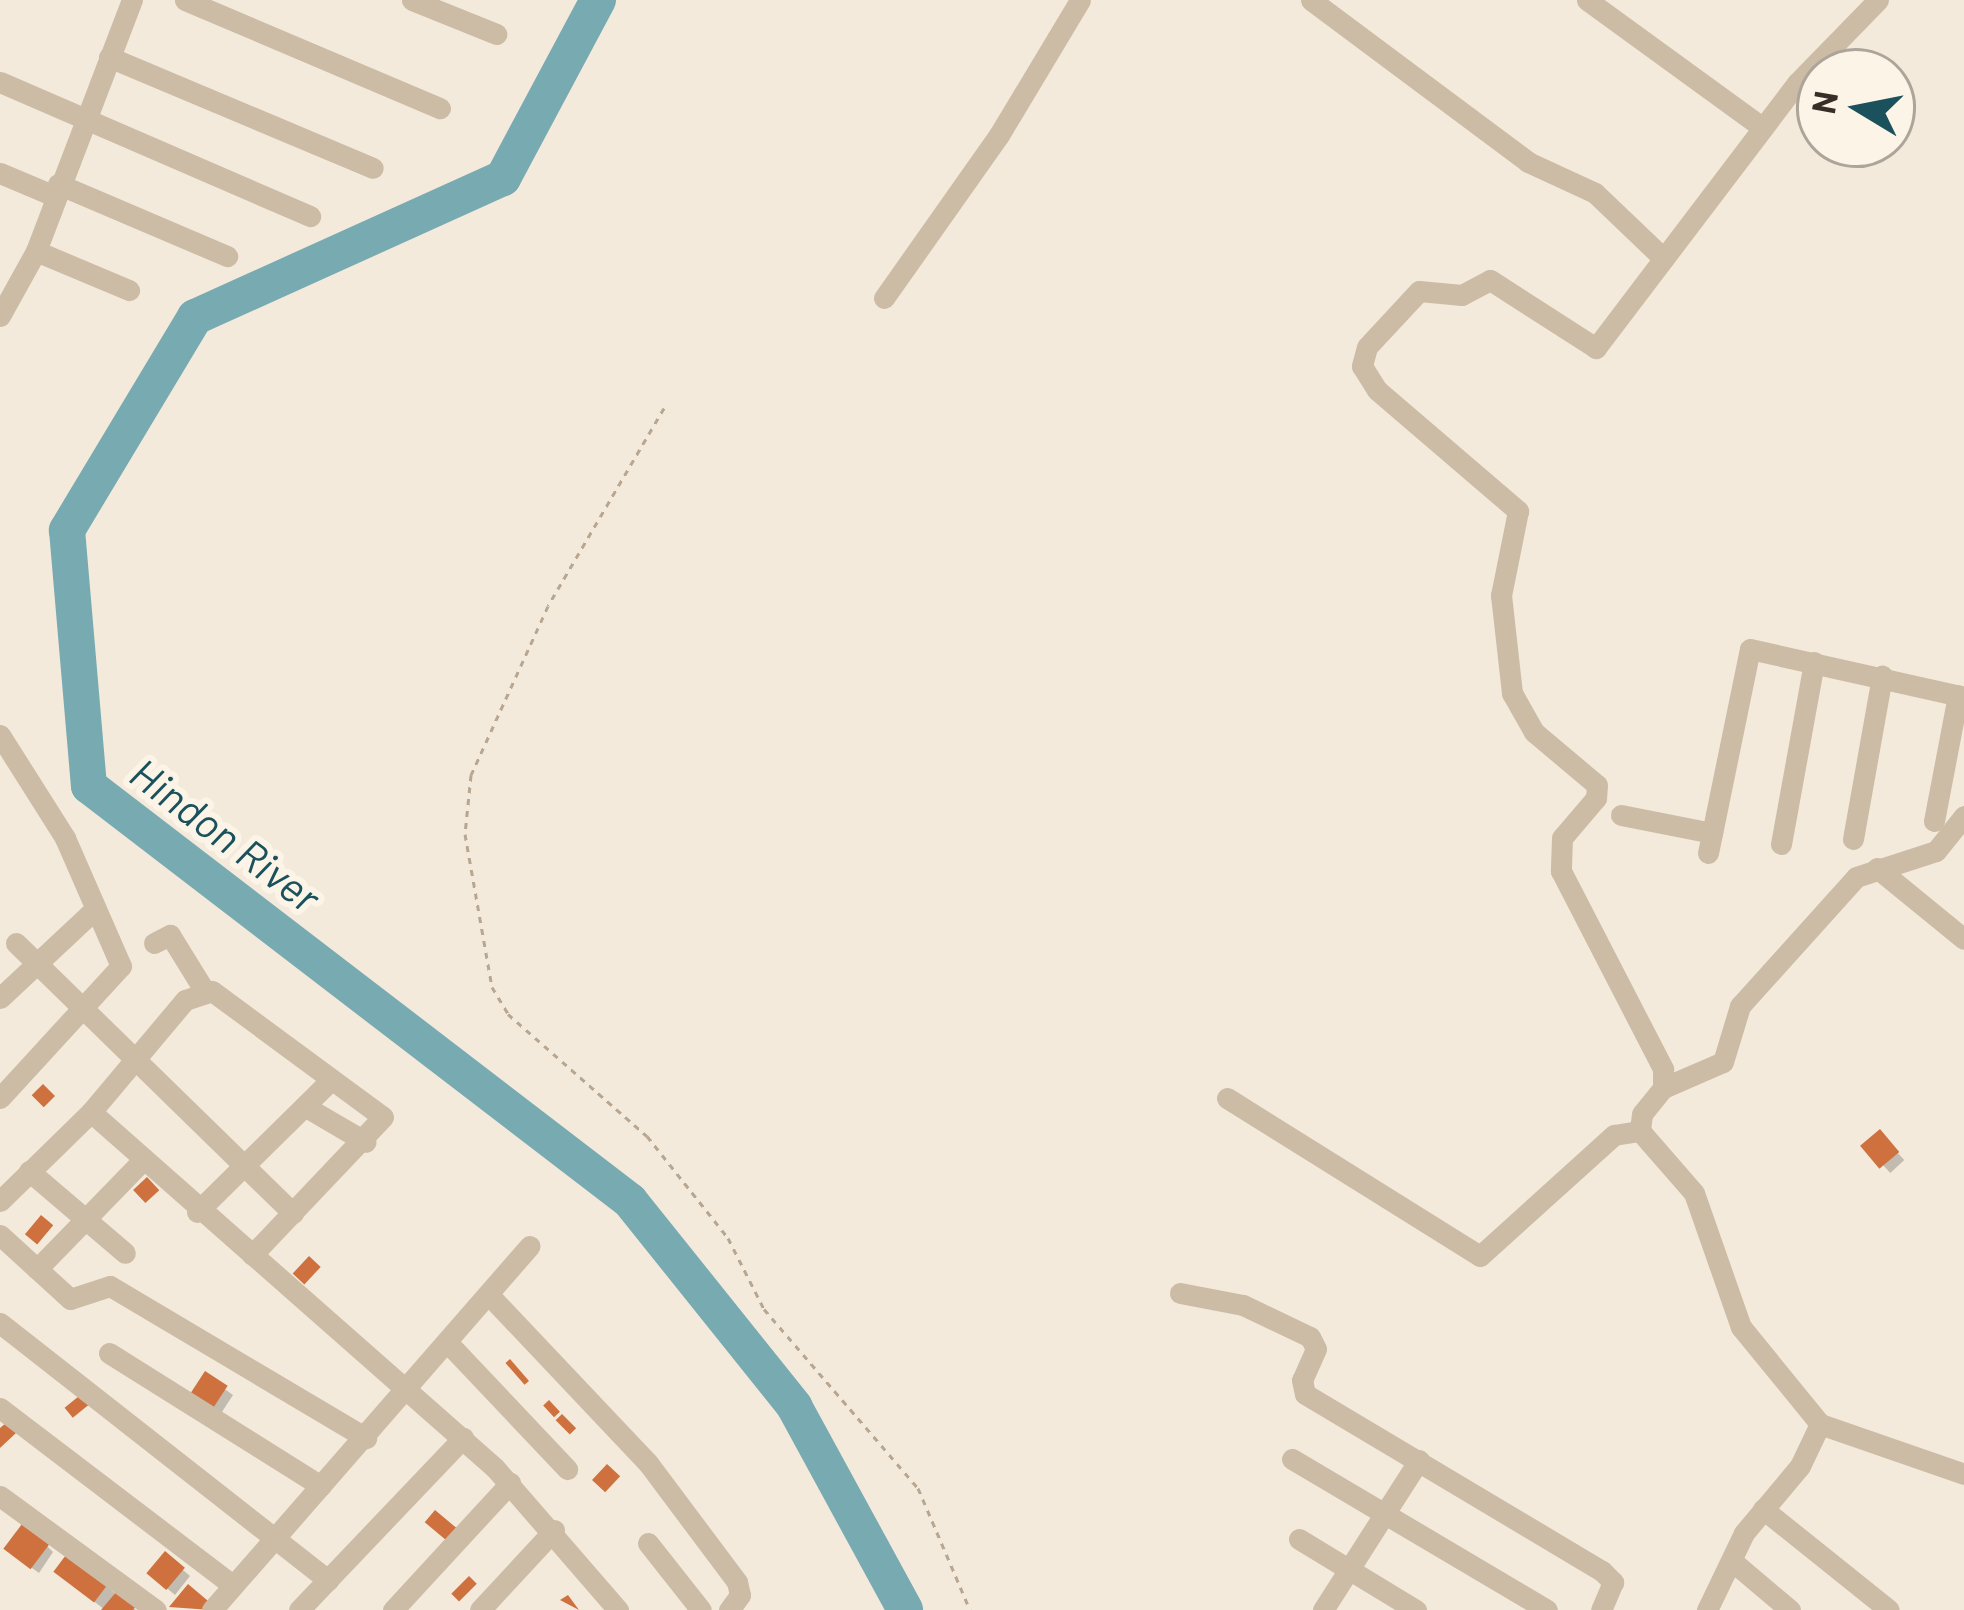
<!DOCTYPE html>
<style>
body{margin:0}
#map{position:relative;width:1964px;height:1610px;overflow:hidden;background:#f3eadb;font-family:Barlow,sans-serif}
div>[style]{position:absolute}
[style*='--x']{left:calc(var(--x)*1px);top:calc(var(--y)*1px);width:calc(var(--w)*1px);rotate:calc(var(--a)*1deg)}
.shadow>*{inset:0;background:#0003;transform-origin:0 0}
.river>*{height:36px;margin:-18px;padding:0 18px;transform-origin:18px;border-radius:18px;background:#78aab2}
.building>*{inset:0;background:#ce713e;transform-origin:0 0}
.path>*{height:3px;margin-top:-1.5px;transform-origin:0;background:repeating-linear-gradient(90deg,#b8a690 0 6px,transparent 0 12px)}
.minor>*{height:21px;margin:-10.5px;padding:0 10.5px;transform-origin:10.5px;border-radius:10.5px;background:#ccbca6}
span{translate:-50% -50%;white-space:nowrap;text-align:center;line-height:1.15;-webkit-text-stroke:12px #fbf4e7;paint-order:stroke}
.water-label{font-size:42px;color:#1a515c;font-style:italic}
.north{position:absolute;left:1796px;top:48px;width:120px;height:120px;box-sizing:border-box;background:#fbf4e7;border:3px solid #ada59a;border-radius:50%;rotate:280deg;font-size:33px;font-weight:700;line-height:48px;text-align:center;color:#382e27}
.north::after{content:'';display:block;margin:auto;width:42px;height:54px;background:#1a515c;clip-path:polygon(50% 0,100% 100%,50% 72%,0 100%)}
</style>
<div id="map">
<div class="shadow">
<div style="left:1879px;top:1133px;width:37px;height:19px;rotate:47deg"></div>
<div style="clip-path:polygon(205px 1375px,233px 1395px,220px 1415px,199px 1401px)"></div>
<div style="clip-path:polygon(47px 1546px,53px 1552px,39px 1573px,14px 1555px)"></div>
<div style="clip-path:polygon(70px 1555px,113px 1592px,136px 1610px,105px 1610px,64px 1578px)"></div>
<div style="clip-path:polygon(183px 1570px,190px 1576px,175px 1595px,157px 1580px)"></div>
</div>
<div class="river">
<div style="--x:598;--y:0;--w:202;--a:118.1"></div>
<div style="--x:503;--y:178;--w:338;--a:155.7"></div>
<div style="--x:195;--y:317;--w:249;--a:121"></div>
<div style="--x:67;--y:530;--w:257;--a:85.1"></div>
<div style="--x:89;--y:786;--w:682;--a:37.49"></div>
<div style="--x:630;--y:1201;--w:263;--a:51.3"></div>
<div style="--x:794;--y:1406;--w:232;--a:61.4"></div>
</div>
<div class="building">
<div style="left:43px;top:1084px;width:17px;height:16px;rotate:45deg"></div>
<div style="left:1880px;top:1129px;width:30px;height:26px;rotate:50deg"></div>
<div style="left:147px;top:1177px;width:18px;height:19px;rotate:47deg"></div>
<div style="left:41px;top:1215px;width:16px;height:25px;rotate:40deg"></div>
<div style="left:309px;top:1256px;width:16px;height:24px;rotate:43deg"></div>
<div style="left:510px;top:1359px;width:29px;height:6px;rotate:49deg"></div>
<div style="left:205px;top:1371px;width:27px;height:29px;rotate:33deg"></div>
<div style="left:84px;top:1392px;width:13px;height:25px;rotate:51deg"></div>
<div style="left:549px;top:1400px;width:16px;height:8px;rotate:47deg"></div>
<div style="left:562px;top:1414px;width:20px;height:9px;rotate:45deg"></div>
<div style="clip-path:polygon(6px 1423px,16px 1433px,0 1448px,0 1428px)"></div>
<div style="left:607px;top:1464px;width:18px;height:22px;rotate:43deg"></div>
<div style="left:435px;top:1510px;width:34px;height:16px;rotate:40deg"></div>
<div style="left:22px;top:1524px;width:34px;height:31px;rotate:37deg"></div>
<div style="left:69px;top:1551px;width:51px;height:26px;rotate:37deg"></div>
<div style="left:165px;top:1551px;width:26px;height:29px;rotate:40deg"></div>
<div style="left:469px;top:1576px;width:11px;height:25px;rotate:45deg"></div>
<div style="clip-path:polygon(188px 1584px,214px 1606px,211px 1610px,169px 1607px)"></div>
<div style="clip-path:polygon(117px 1591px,136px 1606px,133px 1610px,101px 1610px)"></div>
<div style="clip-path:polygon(568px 1595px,579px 1610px,560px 1600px)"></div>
</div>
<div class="path">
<div style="--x:664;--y:408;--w:229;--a:120.4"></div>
<div style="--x:548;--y:606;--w:186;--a:114.5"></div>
<div style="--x:471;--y:775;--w:59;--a:95.8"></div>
<div style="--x:465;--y:834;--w:155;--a:80"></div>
<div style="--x:492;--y:987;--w:31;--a:59"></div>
<div style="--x:508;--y:1014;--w:185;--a:41.3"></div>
<div style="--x:647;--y:1136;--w:130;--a:51.5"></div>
<div style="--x:728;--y:1238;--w:80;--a:63.1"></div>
<div style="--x:764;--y:1309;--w:236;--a:49.3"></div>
<div style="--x:918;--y:1488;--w:133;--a:66.9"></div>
</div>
<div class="minor">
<div style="--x:185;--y:0;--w:277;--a:23"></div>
<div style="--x:412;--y:0;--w:91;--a:22"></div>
<div style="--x:1311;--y:0;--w:271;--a:36.7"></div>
<div style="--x:1528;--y:162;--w:74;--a:24.8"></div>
<div style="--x:1595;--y:193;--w:95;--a:43.7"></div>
<div style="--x:1587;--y:0;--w:216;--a:36"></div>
<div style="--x:1878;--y:0;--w:116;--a:134.3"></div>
<div style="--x:1797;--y:83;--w:333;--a:127.2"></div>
<div style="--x:1596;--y:348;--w:126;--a:-147.3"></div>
<div style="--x:1490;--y:280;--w:32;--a:152"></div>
<div style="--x:1462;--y:295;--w:43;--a:-174.7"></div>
<div style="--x:1419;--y:291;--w:76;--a:132.9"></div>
<div style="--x:1367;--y:347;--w:20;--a:105"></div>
<div style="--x:1362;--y:366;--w:28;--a:58"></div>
<div style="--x:1377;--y:390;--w:186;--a:40.6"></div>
<div style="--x:1518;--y:511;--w:86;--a:101.4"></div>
<div style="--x:1501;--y:595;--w:99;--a:83.6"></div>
<div style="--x:1512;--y:693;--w:45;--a:60.6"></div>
<div style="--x:1534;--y:732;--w:82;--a:40.1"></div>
<div style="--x:1597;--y:785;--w:13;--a:94"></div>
<div style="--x:1596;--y:798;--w:52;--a:130.4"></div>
<div style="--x:1562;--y:838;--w:33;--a:92"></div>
<div style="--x:1561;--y:871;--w:223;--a:62.7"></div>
<div style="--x:1663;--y:1069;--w:19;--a:90"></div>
<div style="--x:1663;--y:1088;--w:33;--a:129"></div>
<div style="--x:1642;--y:1114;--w:17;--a:97"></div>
<div style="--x:1640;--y:1131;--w:82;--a:48.9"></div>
<div style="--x:1694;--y:1193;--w:142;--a:70.7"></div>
<div style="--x:1741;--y:1327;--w:125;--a:50.8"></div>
<div style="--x:1820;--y:1424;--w:152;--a:19.1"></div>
<div style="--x:109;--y:57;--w:286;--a:22.8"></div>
<div style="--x:0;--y:82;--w:338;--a:23.4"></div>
<div style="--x:0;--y:173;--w:56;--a:22.9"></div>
<div style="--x:58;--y:184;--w:184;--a:23.1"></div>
<div style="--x:36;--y:251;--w:101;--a:22.8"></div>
<div style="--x:884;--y:298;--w:199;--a:-54.8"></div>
<div style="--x:999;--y:135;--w:157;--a:-59"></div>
<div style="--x:0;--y:316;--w:74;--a:-61"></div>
<div style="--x:36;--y:251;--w:269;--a:-69.1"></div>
<div style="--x:0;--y:735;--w:122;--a:57.7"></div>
<div style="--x:65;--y:838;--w:140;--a:66.4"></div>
<div style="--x:121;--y:966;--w:179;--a:132.5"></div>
<div style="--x:1621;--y:815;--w:93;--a:11.2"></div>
<div style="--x:1934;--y:821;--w:128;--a:-79.2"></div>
<div style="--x:1853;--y:839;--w:166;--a:-79.9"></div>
<div style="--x:1781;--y:844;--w:185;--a:-79.7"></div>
<div style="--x:1708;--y:853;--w:208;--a:-78.4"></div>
<div style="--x:1750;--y:649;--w:219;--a:12.6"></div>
<div style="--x:1877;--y:868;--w:112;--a:39.2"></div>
<div style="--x:16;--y:943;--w:387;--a:44.3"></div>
<div style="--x:154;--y:943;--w:18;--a:-27"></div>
<div style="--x:170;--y:935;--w:65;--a:58.3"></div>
<div style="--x:0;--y:998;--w:127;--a:-43.1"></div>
<div style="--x:1663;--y:1088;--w:65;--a:-23.4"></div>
<div style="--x:1723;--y:1062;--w:59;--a:-73.1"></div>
<div style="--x:1740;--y:1006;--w:173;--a:-48"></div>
<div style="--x:1856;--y:877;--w:84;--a:-18"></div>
<div style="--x:1936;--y:851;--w:45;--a:-51.3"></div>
<div style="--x:1227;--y:1098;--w:298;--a:32"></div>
<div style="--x:1480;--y:1256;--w:181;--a:-42.1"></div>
<div style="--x:1614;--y:1135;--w:26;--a:-9"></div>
<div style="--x:306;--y:1107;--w:69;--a:30.3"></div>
<div style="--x:91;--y:1112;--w:538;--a:41.39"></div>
<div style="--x:495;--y:1468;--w:188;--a:49.1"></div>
<div style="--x:29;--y:1171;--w:126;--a:40.5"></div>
<div style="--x:0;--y:1201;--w:127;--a:-44.4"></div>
<div style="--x:91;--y:1112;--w:146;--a:-50"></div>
<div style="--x:185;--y:1000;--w:28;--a:-18"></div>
<div style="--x:212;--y:991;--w:212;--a:36.4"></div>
<div style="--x:383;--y:1117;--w:190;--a:133.5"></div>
<div style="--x:197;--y:1212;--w:187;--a:-44.6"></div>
<div style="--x:0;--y:1235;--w:95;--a:42.4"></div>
<div style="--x:70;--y:1299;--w:42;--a:-18"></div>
<div style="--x:110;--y:1286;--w:298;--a:30.7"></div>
<div style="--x:37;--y:1269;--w:151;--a:-45.8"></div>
<div style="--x:1180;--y:1293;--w:64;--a:10.8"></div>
<div style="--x:1243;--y:1305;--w:74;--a:25.5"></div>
<div style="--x:1310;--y:1337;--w:13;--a:63"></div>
<div style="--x:1316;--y:1349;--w:34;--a:114"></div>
<div style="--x:1302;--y:1380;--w:14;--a:78"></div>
<div style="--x:1305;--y:1394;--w:346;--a:30.8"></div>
<div style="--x:1602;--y:1571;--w:16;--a:45"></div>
<div style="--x:1613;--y:1582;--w:30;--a:113"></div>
<div style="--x:489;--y:1295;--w:231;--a:46.6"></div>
<div style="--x:648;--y:1463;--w:149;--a:53.2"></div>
<div style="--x:737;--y:1582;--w:13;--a:77"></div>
<div style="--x:740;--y:1595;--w:19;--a:126"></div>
<div style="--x:0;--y:1323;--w:417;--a:38.1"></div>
<div style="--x:447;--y:1342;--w:175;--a:46.6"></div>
<div style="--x:109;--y:1353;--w:250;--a:32.1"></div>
<div style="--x:0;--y:1408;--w:292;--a:37.3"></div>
<div style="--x:1292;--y:1459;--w:296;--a:30.6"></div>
<div style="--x:0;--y:1496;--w:193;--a:36.2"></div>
<div style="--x:1763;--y:1509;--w:161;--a:38.7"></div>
<div style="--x:1299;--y:1539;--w:137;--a:31.3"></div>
<div style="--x:648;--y:1543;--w:85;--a:51.7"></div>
<div style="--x:1732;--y:1561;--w:76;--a:40.2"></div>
<div style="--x:212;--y:1610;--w:483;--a:-48.9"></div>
<div style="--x:299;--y:1610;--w:238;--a:-46.4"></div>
<div style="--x:393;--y:1610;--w:173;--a:-47.3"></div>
<div style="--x:480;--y:1610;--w:109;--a:-47.2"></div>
<div style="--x:1323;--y:1610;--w:178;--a:-57.4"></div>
<div style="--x:1707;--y:1610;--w:85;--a:-64.3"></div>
<div style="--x:1744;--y:1533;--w:87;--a:-50.1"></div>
<div style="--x:1800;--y:1466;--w:47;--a:-64.5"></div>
</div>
<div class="water-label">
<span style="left:226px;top:834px;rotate:37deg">Hindon River</span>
</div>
<div class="north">N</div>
</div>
